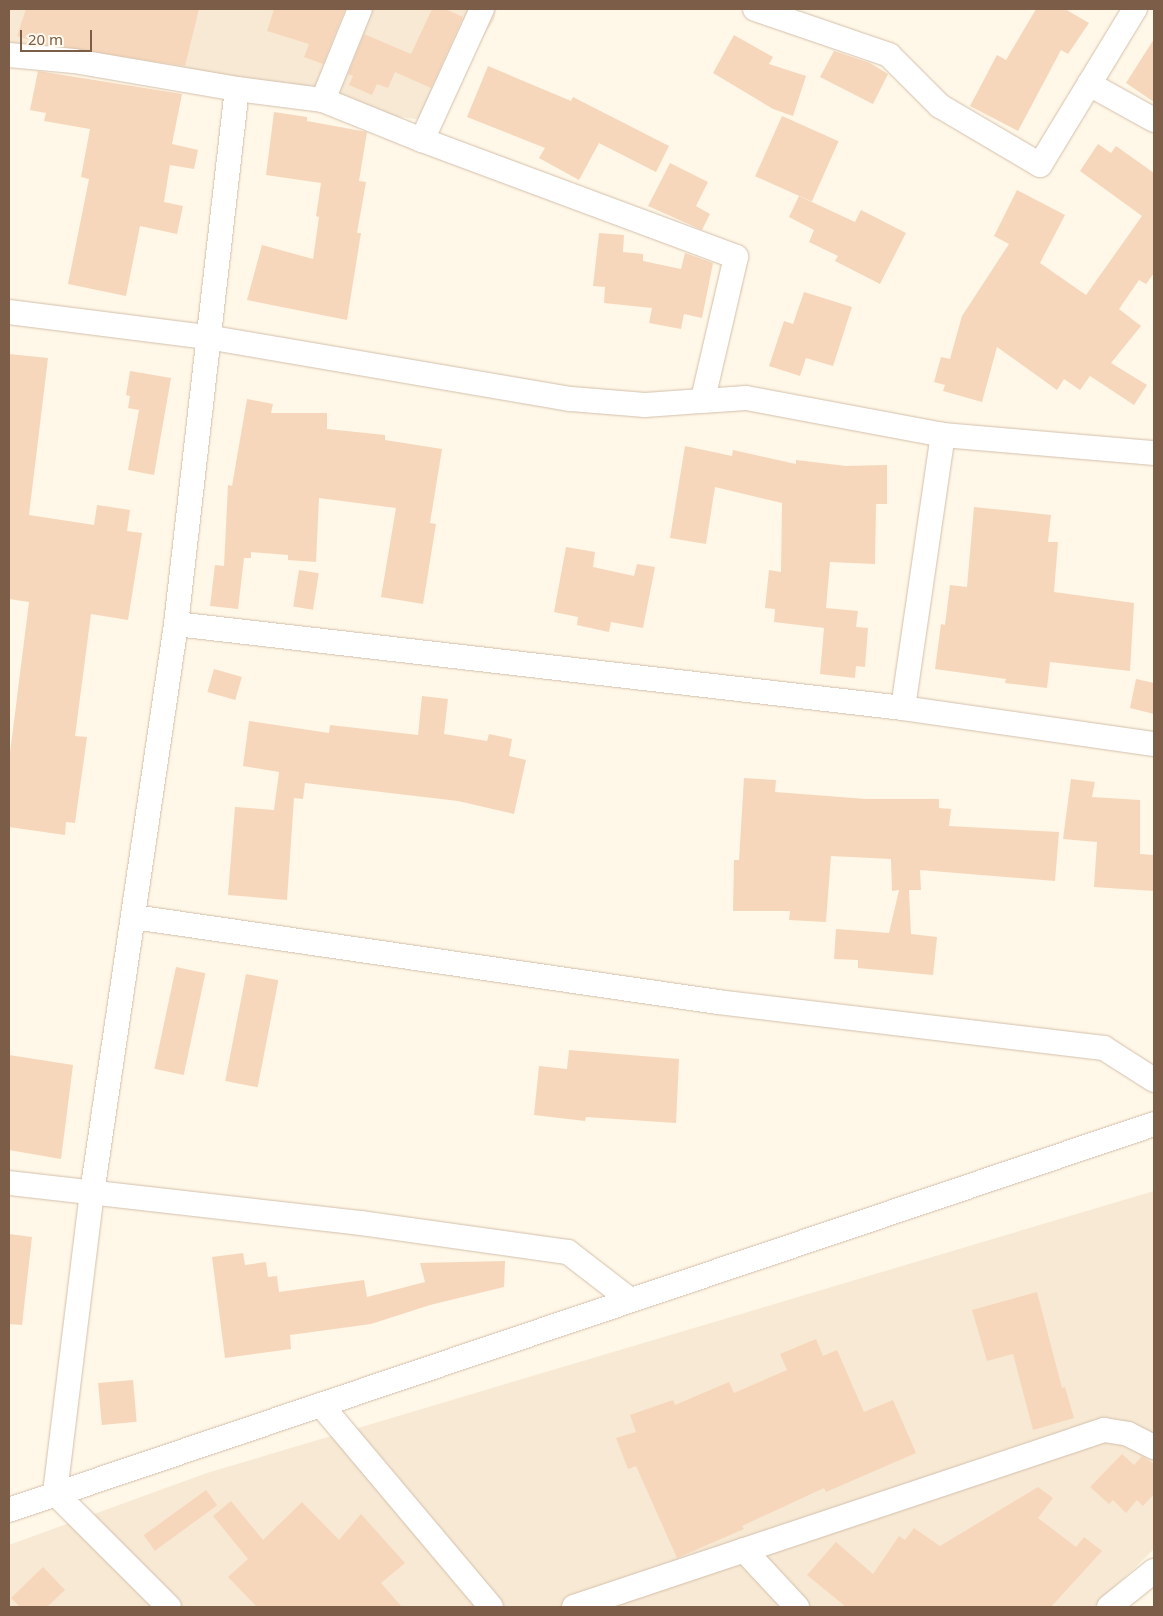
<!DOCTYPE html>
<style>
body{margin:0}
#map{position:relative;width:1163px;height:1616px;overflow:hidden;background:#fff7e7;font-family:"Noto Sans",sans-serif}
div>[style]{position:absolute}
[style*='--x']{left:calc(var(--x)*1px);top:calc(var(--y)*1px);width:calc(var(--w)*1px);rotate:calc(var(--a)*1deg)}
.residential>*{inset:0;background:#f7e9d4}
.building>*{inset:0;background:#f7d7bb;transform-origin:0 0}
.roads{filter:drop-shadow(0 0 1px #d3bfab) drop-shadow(0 0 1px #d3bfab)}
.minor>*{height:24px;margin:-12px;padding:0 12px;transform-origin:12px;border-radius:12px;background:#fff}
span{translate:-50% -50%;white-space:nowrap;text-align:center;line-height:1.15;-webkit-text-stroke:4px #fffaef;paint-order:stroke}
.frame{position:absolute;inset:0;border:10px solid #7c5d47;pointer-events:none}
.scale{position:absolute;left:20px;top:30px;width:72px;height:22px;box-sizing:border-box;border:2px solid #7c5d47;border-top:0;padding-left:6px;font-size:15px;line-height:18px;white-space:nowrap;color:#7c5d47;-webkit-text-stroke:4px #fffaef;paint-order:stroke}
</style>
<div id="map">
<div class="residential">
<div style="clip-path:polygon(9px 9px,496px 9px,494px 20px,428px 121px,213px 89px,9px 51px)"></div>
<div style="clip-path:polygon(1154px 1191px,1154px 1549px,1094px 1607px,9px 1607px,9px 1545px,207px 1473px)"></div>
</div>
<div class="building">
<div style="clip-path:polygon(26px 9px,199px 9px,185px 66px,42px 44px,17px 36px)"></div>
<div style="clip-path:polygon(274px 9px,345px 9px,323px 64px,304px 57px,309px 44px,267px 31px)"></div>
<div style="clip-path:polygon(432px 9px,445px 9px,463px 17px,431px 88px,395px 72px,388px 88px,377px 84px,372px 95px,349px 85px,353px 76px,348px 74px,364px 34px,411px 54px)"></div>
<div style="clip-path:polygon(1036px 9px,1065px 9px,1089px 23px,1068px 54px,1061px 50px,1018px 131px,970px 106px,997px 55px,1006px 60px)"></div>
<div style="clip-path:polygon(734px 35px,773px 57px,769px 64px,806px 76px,793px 116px,773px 109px,713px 73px)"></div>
<div style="clip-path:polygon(1154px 39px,1154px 102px,1126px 83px)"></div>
<div style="clip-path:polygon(834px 51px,870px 63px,888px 74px,873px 104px,820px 77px)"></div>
<div style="clip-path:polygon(488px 66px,571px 101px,573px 97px,669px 146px,656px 172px,599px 143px,579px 180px,539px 158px,545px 148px,467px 117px)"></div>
<div style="clip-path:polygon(38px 71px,182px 94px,172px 144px,198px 150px,194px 169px,170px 165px,164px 202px,183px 206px,177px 234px,140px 226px,126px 296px,68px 284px,89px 179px,81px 177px,90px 129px,44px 121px,46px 113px,30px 110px)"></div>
<div style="clip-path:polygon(274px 112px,307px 117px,307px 121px,367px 132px,359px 181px,366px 182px,357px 233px,361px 233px,347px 320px,247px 300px,262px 245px,313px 259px,319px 217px,316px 216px,321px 183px,266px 175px)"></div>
<div style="left:782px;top:116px;width:62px;height:66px;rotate:24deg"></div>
<div style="clip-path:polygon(1098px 144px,1111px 153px,1116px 146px,1154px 173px,1154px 273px,1146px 284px,1139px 280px,1119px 309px,1141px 326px,1111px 363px,1147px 385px,1134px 405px,1090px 376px,1080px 390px,1064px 379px,1057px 390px,997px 347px,982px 402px,943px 391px,945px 385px,934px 382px,941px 357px,950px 359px,962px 316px,1009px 244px,994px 236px,1017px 190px,1065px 215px,1040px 263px,1086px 295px,1142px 216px,1080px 171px)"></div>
<div style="clip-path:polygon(670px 163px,708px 182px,696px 206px,710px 214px,702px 230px,648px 206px)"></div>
<div style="clip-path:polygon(799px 196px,855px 222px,861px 210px,906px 233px,880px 284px,835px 261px,838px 256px,809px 242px,814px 230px,789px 217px)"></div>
<div style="clip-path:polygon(599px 233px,624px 235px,623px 252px,643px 254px,643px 261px,681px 269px,685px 253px,713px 263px,702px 318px,684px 314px,681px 329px,649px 323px,652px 308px,604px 303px,605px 287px,593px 286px)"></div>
<div style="clip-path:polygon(804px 292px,852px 307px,833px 366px,806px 358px,800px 376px,769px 366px,784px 321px,793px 324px)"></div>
<div style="clip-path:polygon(9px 354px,48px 358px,29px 515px,94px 525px,97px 505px,130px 510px,127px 531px,142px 533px,128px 620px,91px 614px,75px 736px,87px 737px,75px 823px,66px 822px,65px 835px,9px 827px,9px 761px,29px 602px,9px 599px)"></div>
<div style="clip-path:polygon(130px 371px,171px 378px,154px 475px,128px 470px,139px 410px,128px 408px,130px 396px,126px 395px)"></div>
<div style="clip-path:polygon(247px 399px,273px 404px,271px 413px,327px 413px,327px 429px,385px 435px,385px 440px,442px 449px,430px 523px,436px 524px,423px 604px,381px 597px,396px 508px,319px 498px,316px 562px,288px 560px,288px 555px,251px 552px,251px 558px,244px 558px,238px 609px,210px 606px,215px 565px,224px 566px,228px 485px,232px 486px)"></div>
<div style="clip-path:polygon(685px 446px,732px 456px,733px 450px,796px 464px,796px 460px,846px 466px,887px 465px,887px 504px,876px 504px,875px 564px,830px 562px,826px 608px,858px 611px,856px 627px,868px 628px,865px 667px,856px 666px,855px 678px,820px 674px,824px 628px,774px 622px,775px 609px,765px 608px,769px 570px,781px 572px,782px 503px,715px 487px,706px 544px,670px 538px)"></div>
<div style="clip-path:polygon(974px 507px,1051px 515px,1048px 542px,1058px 542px,1054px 592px,1134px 603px,1130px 671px,1050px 662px,1047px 688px,1005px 683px,1006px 679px,935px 669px,941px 624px,945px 625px,950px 585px,967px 587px)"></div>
<div style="clip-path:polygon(566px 547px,595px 552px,593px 567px,634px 576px,637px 564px,655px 567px,643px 628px,611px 622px,609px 632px,577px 625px,578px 617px,554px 612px)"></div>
<div style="left:299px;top:570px;width:20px;height:37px;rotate:9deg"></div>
<div style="left:214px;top:669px;width:29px;height:24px;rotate:16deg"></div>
<div style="clip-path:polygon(1136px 679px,1154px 683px,1154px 714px,1130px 708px)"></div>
<div style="clip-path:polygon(422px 696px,448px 699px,444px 734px,487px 741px,489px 734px,512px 739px,509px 756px,526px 760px,514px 814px,458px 801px,305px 783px,303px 799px,294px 798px,287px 900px,228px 895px,235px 807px,274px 810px,279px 772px,243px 766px,249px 721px,329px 733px,330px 725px,418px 735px)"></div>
<div style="clip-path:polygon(744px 778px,776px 780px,775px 792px,866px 799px,939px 799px,939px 808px,951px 809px,949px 826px,1059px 832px,1055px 881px,920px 870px,921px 890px,909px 890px,911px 934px,937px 937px,933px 975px,858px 968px,858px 960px,834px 959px,836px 929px,889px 933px,899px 890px,892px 891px,891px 859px,831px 856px,826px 922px,789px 920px,790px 911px,733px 911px,734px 860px,739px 860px)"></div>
<div style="clip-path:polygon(1071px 779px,1095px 782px,1092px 797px,1140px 800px,1140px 854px,1154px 855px,1154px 891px,1094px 887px,1097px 842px,1063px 839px)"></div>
<div style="left:176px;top:967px;width:30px;height:104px;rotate:12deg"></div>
<div style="left:246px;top:974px;width:33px;height:109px;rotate:11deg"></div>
<div style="clip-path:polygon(569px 1050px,679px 1059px,676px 1123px,586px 1117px,585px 1121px,534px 1115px,539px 1066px,567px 1069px)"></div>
<div style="clip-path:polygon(9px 1055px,73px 1065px,61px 1159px,9px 1150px)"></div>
<div style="clip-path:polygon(9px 1234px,32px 1237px,22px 1325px,9px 1324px)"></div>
<div style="clip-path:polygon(243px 1253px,245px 1265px,266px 1262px,268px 1277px,277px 1276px,279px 1292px,364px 1280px,367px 1297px,425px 1282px,420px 1263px,505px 1261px,504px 1287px,430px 1305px,371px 1324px,290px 1335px,291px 1349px,225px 1358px,212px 1257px)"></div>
<div style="clip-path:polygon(1037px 1292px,1062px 1388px,1065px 1387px,1074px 1418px,1033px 1430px,1013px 1354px,987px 1361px,972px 1310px)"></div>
<div style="clip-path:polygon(816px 1339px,823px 1356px,837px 1350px,864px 1412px,893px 1400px,916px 1453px,826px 1492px,824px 1488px,742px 1526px,744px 1529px,677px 1558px,636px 1466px,628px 1469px,616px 1438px,636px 1432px,630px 1415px,673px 1400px,675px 1405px,729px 1382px,734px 1393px,787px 1370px,780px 1354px)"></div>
<div style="left:133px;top:1380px;width:42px;height:35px;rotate:85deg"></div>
<div style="clip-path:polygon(1122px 1454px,1134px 1465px,1142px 1456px,1154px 1464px,1154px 1494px,1143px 1506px,1137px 1500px,1126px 1513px,1113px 1500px,1109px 1504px,1090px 1487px)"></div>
<div style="clip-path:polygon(1038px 1487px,1053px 1498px,1038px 1518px,1076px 1547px,1084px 1537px,1102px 1551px,1051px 1607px,846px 1607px,807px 1575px,836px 1542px,873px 1574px,899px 1536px,905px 1540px,914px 1528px,940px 1546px)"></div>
<div style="left:206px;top:1490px;width:19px;height:77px;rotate:54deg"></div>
<div style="clip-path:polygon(231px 1501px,263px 1540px,302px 1502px,339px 1540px,361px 1514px,405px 1563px,381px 1583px,402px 1607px,257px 1607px,228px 1577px,248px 1559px,213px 1516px)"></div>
<div style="clip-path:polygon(43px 1567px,65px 1590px,47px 1607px,20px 1607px,11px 1598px)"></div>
</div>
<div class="roads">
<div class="minor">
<div style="--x:755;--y:9;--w:142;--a:18.9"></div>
<div style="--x:889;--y:55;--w:72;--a:45"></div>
<div style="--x:940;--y:106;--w:116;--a:30.5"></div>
<div style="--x:1040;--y:165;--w:183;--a:-58.7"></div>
<div style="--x:9;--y:55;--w:65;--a:5.3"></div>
<div style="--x:74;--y:61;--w:165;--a:9.7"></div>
<div style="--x:1089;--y:84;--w:74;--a:29"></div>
<div style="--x:323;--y:100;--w:98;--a:-67.9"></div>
<div style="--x:422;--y:140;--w:335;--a:20.4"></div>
<div style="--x:736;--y:257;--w:146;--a:103.1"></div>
<div style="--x:9;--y:312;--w:200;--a:7.2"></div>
<div style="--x:207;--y:337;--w:369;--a:9.7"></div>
<div style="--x:571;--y:399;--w:74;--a:4.6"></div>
<div style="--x:645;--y:405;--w:101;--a:-4"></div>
<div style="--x:746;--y:398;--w:200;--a:10.6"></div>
<div style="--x:943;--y:435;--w:212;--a:4.9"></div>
<div style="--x:176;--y:624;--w:732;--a:6.59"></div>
<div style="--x:903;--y:708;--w:254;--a:8.2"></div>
<div style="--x:903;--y:708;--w:276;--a:-81.7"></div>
<div style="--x:134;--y:917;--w:590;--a:8.28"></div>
<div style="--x:718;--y:1002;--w:389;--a:6.8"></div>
<div style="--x:1104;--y:1048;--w:59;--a:32.6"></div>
<div style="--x:9;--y:1183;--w:354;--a:6.5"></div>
<div style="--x:361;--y:1223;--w:209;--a:8"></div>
<div style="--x:568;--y:1252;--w:78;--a:37.7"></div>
<div style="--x:321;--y:1405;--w:264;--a:49.9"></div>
<div style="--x:9;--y:1510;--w:1208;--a:-18.63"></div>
<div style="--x:744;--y:1550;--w:78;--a:47.1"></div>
<div style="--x:169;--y:1607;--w:161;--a:-135"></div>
<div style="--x:55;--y:1493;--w:302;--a:-83"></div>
<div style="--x:92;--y:1193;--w:575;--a:-81.6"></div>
<div style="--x:176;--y:624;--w:538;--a:-83.5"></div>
<div style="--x:237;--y:89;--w:87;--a:7.3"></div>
<div style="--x:323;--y:100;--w:107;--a:22"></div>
<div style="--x:422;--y:140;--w:144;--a:-65.4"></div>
<div style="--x:574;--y:1607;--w:559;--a:-18.47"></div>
<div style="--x:1104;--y:1430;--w:24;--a:9"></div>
<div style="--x:1128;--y:1434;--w:29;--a:27"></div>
<div style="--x:1109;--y:1607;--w:58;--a:-38.7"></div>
</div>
</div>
<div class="frame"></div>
<div class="scale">20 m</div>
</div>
